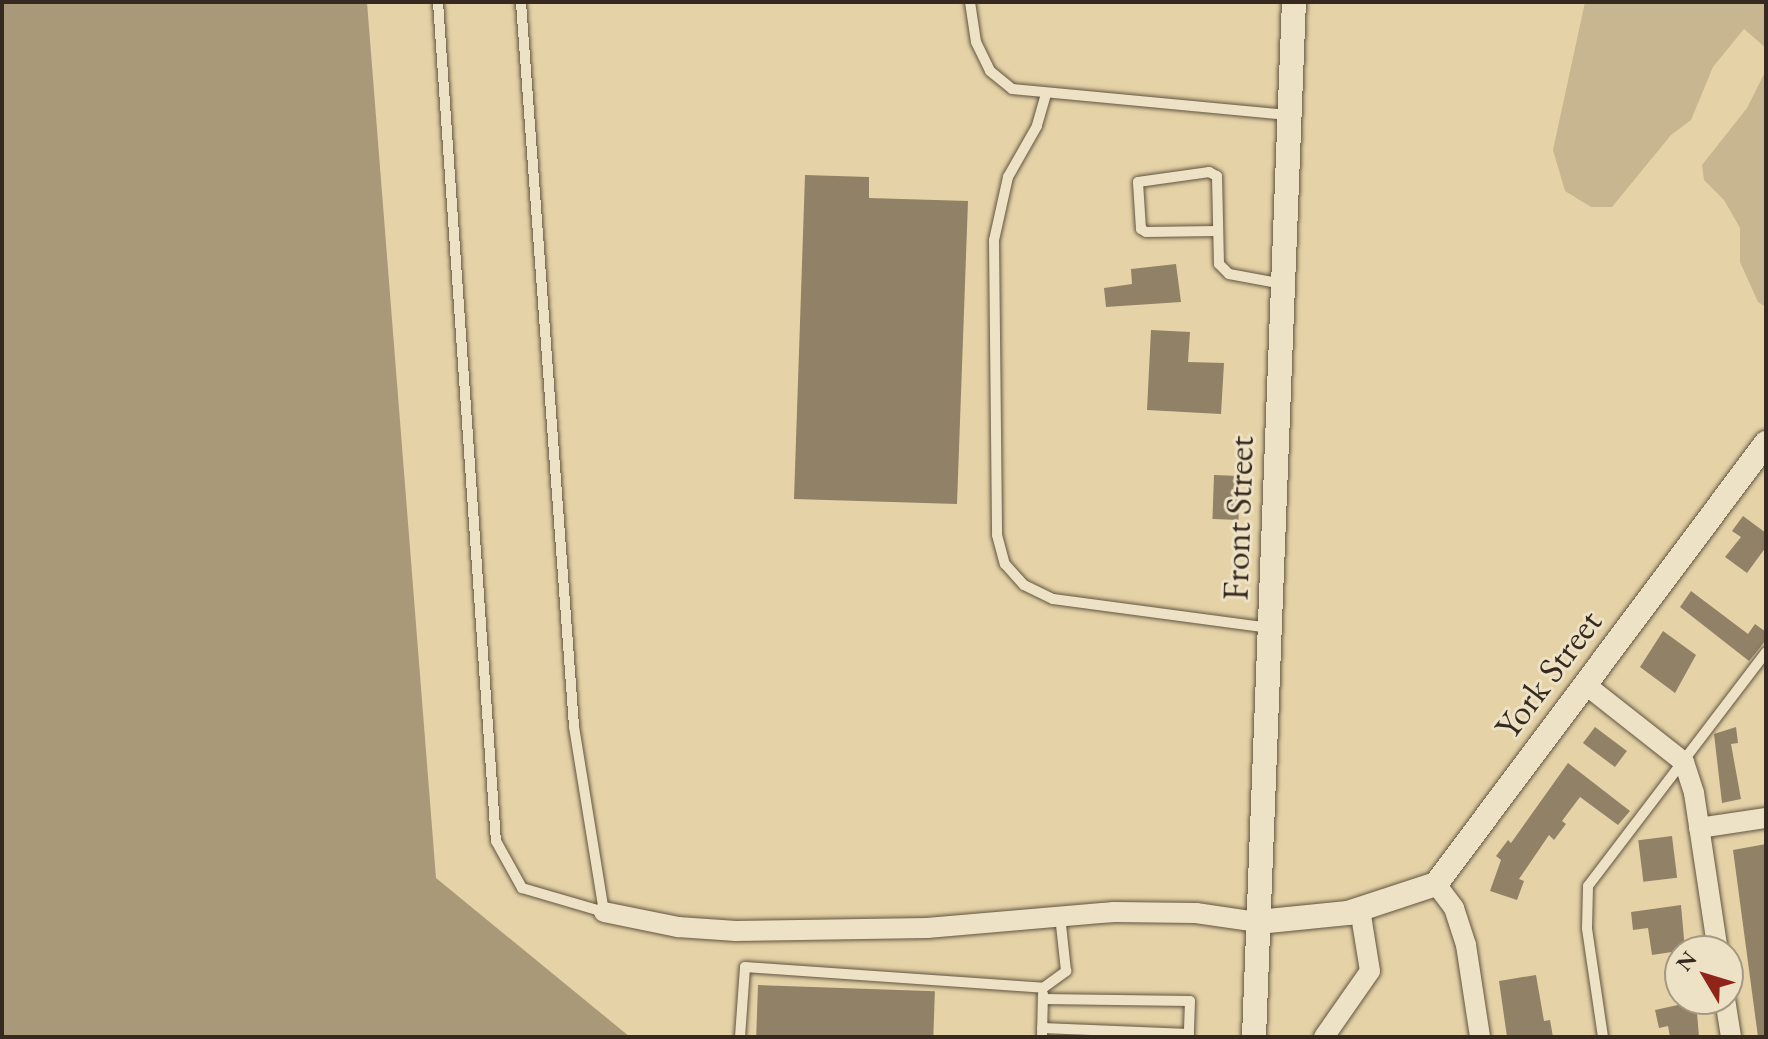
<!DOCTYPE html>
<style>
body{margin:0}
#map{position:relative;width:1768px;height:1039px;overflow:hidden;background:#e5d3a7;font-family:"EB Garamond",serif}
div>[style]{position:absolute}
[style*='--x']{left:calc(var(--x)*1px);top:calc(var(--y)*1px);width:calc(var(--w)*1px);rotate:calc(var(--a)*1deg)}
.green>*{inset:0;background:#c7b690}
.water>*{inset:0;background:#aa9979}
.building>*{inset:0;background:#918166;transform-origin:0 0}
.roads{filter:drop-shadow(0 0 2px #625441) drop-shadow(0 0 2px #625441)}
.service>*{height:10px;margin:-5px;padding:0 5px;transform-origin:5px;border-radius:5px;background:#eee2c6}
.minor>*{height:20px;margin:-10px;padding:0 10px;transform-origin:10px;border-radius:10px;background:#eee2c6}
.tertiary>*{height:24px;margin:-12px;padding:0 12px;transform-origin:12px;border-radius:12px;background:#eee2c6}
span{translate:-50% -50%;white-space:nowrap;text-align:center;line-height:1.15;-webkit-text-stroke:6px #eee2c6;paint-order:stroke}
.street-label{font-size:36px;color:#36291f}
.frame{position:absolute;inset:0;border:4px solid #36291f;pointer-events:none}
.north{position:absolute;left:1664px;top:935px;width:80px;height:80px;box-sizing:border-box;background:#eee2c6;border:2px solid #a49883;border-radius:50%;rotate:308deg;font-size:22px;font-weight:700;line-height:32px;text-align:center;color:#36291f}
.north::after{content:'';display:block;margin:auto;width:28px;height:36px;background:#8f2418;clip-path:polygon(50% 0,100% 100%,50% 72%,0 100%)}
</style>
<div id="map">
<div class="green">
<div style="clip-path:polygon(1585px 2px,1766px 2px,1766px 48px,1744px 29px,1713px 67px,1691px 120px,1671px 135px,1612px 207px,1591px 207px,1565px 191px,1553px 150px)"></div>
<div style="clip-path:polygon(1766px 70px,1766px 307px,1758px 302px,1740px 262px,1740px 228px,1724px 200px,1704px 180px,1702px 165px,1747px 108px)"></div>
</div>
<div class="water">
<div style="clip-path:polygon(2px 2px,367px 2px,436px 878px,630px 1037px,2px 1037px)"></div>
</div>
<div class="building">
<div style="clip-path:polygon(805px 175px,869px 177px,869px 198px,968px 201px,957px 504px,794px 499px)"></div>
<div style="clip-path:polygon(1176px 264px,1181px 302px,1106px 307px,1104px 288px,1132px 284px,1131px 269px)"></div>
<div style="clip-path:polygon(1151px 330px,1190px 332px,1188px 362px,1224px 363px,1221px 414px,1147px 410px)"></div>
<div style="left:1214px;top:475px;width:26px;height:44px;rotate:2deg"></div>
<div style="clip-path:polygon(1743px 516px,1766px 533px,1766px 547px,1747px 573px,1725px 557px,1741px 537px,1732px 531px)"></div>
<div style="clip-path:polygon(1691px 591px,1748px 634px,1755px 624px,1766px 632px,1766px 640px,1749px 661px,1680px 607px)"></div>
<div style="clip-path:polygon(1663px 631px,1696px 655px,1675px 693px,1640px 667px)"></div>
<div style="left:1595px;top:727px;width:40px;height:20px;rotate:37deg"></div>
<div style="clip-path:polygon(1736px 727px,1738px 743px,1731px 744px,1741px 799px,1722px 803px,1714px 734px)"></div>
<div style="clip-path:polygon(1568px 763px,1630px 811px,1618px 825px,1580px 797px,1562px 821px,1566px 824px,1554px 840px,1549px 835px,1519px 879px,1524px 881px,1517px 900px,1490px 891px,1501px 860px,1496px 856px,1508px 840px,1511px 843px)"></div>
<div style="left:1672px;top:836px;width:42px;height:34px;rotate:83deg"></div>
<div style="clip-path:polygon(1766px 844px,1766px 1037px,1758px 1037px,1733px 850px)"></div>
<div style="clip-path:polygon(1681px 905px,1685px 950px,1652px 955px,1648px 928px,1633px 930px,1631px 912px)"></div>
<div style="clip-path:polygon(1536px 975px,1544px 1021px,1550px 1020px,1553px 1037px,1507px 1037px,1499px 981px)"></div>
<div style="left:758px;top:985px;width:177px;height:52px;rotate:2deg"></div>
<div style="clip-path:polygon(1696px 1001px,1699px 1037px,1670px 1037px,1668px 1026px,1659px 1028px,1655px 1010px)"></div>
</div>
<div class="roads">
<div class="service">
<div style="--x:438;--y:2;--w:841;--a:86.05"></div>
<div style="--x:496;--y:841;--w:54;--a:61"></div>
<div style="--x:522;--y:888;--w:85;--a:16.3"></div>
<div style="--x:604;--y:912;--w:188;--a:-99.2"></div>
<div style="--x:574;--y:726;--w:726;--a:-94.19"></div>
<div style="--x:970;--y:2;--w:40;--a:81.5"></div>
<div style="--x:976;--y:42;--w:32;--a:64"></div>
<div style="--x:990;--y:71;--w:28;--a:39"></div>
<div style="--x:1012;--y:89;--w:277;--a:5.4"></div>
<div style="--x:1046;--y:94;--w:33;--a:106"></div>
<div style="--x:1037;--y:126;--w:59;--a:119.6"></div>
<div style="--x:1008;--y:177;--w:65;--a:102.5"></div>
<div style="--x:994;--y:240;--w:295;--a:89.4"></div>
<div style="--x:997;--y:535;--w:30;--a:75"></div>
<div style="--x:1005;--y:564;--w:28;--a:48"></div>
<div style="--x:1024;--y:585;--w:32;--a:26"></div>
<div style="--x:1053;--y:599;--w:219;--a:7.6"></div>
<div style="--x:1216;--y:231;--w:70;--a:179.2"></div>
<div style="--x:1146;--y:232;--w:6;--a:-149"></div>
<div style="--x:1141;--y:229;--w:47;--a:-93.7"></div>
<div style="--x:1138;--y:182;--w:72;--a:-8"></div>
<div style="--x:1209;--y:172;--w:9;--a:27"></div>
<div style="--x:1217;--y:176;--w:88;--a:88.7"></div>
<div style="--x:1219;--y:264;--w:14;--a:45"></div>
<div style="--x:1229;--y:274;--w:55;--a:10.5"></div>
<div style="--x:1043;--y:999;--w:147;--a:0.8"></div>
<div style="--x:1190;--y:1001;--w:36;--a:92"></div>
<div style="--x:1042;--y:1028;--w:147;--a:2.3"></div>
<div style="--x:740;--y:1037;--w:70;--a:-85.9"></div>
<div style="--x:745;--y:967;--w:299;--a:4"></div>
<div style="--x:1043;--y:988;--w:29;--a:-36"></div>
<div style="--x:1066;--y:971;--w:55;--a:-96.2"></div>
<div style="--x:1042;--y:1037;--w:43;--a:-88.7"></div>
<div style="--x:1603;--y:1037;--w:110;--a:-98.4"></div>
<div style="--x:1587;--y:928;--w:42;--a:-88.6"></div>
<div style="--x:1588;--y:886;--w:294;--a:-52.7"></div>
</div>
<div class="minor">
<div style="--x:1586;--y:685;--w:125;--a:38.2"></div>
<div style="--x:1684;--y:762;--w:33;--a:72"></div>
<div style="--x:1694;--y:793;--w:160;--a:81.4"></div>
<div style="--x:1699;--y:828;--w:68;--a:-8.5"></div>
<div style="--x:1436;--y:884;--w:30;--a:53"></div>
<div style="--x:1454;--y:908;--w:39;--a:72"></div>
<div style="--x:1466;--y:945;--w:93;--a:81.3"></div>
<div style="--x:604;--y:912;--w:76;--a:11.5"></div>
<div style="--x:678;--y:927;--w:58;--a:3.9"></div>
<div style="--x:736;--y:931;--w:191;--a:-0.9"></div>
<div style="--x:927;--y:928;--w:188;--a:-4.9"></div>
<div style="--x:1114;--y:912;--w:82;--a:0.7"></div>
<div style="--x:1196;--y:913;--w:63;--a:8.3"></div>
<div style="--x:1725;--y:999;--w:38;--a:81"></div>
<div style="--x:1324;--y:1037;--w:80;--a:-55.1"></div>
<div style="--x:1370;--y:971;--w:63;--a:-99.2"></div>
</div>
<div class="tertiary">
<div style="--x:1258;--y:922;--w:90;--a:-5.7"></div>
<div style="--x:1348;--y:913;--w:93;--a:-18.2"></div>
<div style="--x:1436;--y:884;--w:551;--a:-53.19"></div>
<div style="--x:1254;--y:1037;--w:1036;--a:-87.79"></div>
</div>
</div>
<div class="street-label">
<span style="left:1238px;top:518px;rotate:-88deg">Front Street</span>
<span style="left:1548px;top:674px;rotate:-53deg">York Street</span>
</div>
<div class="frame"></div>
<div class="north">N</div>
</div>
